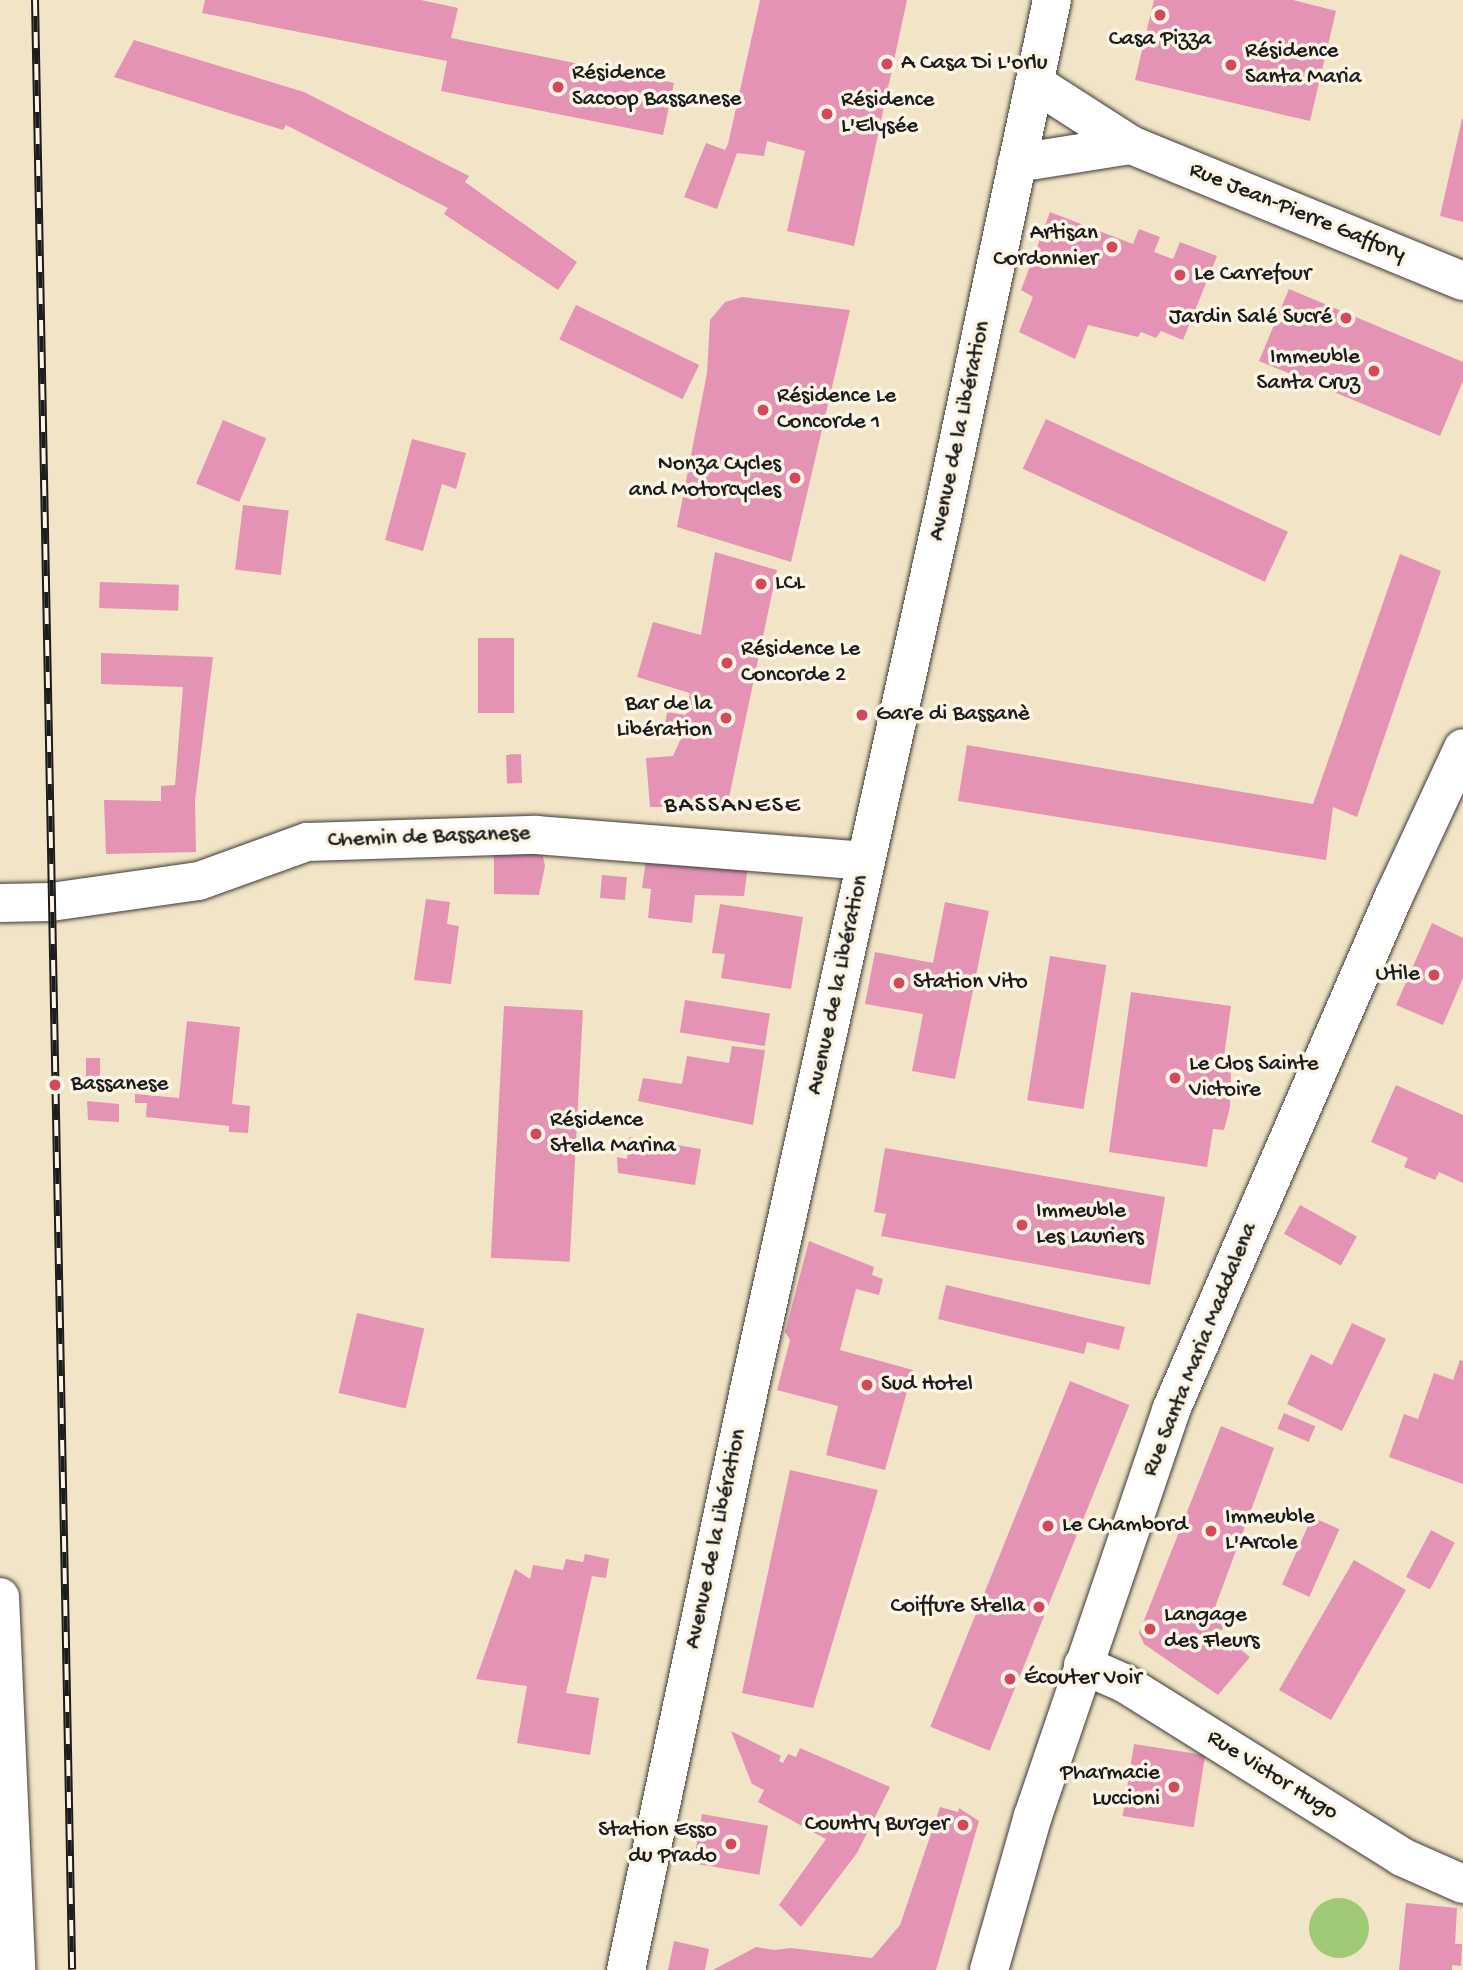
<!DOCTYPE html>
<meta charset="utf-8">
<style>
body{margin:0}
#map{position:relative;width:1463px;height:1970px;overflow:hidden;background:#f2e4c6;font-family:"Gochi Hand",sans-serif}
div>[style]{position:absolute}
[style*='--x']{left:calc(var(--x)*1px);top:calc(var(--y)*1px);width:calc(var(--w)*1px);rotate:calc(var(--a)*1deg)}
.green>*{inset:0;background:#9fc975}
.round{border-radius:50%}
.building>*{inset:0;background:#e593b5;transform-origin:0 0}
.roads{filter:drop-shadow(0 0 2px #3c3a36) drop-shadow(0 0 2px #3c3a36)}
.minor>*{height:38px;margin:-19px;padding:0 19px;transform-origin:19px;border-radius:19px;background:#fff}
.tertiary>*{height:38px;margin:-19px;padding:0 19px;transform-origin:19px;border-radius:19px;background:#fff}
.secondary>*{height:38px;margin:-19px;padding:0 19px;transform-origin:19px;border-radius:19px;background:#fff}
.rail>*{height:8px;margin-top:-4px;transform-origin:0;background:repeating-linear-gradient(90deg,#fcf5e5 0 16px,#1c1c1c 0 32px);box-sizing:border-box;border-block:2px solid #1c1c1c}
.dots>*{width:19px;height:19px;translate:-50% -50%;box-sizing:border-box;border:4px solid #fcf5e5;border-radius:50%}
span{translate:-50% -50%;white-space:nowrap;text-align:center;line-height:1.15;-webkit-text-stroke:7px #fcf5e5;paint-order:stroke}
.poi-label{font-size:23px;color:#1c1c1c}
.left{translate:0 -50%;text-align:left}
.right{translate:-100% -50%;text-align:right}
.street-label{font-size:23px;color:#1c1c1c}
.neighbourhood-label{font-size:24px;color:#1c1c1c;letter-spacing:2px}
</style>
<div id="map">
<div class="green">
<div class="round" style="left:1309px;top:1898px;width:60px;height:60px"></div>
</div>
<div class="building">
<div style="clip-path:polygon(205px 0,421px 0,458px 8px,451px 38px,674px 83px,663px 135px,441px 91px,447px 61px,202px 13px)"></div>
<div style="clip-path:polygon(760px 0,907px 0,854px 246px,787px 231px,805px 151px,767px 141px,764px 156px,737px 153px,717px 209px,684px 197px,706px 143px,725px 150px,728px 144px)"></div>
<div style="clip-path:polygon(1154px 0,1293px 0,1336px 11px,1310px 121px,1135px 80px)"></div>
<div style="clip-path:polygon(134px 40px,304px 92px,469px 176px,465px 182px,577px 262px,558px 290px,444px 214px,448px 208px,286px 125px,283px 130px,114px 77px)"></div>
<div style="clip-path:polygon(1462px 119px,1463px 119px,1463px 222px,1440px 216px)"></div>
<div style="clip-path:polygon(1050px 212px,1133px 244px,1139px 229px,1160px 237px,1154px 252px,1173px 259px,1180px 242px,1217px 256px,1183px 340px,1161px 331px,1156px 338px,1141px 332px,1138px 337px,1088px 325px,1075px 359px,1019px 332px,1033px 297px,1021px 290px)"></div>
<div style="clip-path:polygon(1289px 289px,1463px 362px,1463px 381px,1440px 436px,1259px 361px)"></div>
<div style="clip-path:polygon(742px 297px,850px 310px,791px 562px,677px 527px,707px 373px,710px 320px,725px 302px)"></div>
<div style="left:576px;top:305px;width:137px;height:38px;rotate:26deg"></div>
<div style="left:1046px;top:419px;width:267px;height:55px;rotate:25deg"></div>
<div style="left:223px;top:420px;width:47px;height:69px;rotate:23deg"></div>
<div style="clip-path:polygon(412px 439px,466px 453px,456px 489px,442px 484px,423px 551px,385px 540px)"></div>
<div style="left:243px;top:505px;width:46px;height:65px;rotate:7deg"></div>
<div style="clip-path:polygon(715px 552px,777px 570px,727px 807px,673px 796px,672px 807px,650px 807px,646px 758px,673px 756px,683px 734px,664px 731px,667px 712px,686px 715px,690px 693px,637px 677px,653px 622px,701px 635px)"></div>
<div style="clip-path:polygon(1400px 554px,1441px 571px,1357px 817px,1333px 807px,1326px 860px,958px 801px,967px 745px,1313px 804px)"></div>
<div style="left:100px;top:582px;width:79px;height:26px;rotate:2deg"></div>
<div style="left:478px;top:638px;width:36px;height:75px"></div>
<div style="clip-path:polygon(101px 653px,213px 657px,195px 800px,196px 852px,106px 854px,104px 800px,161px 801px,161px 786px,175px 785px,183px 687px,101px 684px)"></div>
<div style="left:521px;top:754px;width:29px;height:15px;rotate:88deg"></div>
<div style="clip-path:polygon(542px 852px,545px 866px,539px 895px,494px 894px,494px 855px)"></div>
<div style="clip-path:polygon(646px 860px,748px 865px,744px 896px,695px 895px,692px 923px,648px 918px,651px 889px,642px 888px)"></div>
<div style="left:602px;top:875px;width:25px;height:23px;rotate:5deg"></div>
<div style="clip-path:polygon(426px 899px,450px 902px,447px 924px,459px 926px,451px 984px,414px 980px)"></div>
<div style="clip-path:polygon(945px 902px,989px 911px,955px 1079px,912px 1071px,923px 1014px,865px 1004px,875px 952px,933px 963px)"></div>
<div style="clip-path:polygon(720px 904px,803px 917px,791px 989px,721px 978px,725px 954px,712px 953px)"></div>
<div style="clip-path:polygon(1432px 923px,1463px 938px,1463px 978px,1443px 1025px,1396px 1005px)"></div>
<div style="left:1050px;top:956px;width:57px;height:146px;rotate:9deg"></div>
<div style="clip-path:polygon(1131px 992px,1231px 1006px,1223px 1063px,1231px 1065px,1230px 1107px,1224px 1130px,1213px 1129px,1207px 1167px,1109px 1152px)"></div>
<div style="left:685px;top:1000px;width:86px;height:33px;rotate:9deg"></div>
<div style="left:504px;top:1006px;width:79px;height:252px;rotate:3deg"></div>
<div style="clip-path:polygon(187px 1021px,240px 1027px,232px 1104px,250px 1106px,248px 1133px,229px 1132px,229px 1126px,146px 1117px,147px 1103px,135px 1103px,135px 1094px,179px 1098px)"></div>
<div style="clip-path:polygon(732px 1046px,765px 1050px,753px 1125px,638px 1101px,643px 1078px,682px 1084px,687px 1056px,729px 1063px)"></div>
<div style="left:86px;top:1058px;width:14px;height:34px"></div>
<div style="clip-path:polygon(1396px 1085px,1463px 1115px,1463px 1183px,1439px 1172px,1435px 1180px,1404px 1167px,1408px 1158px,1371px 1142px)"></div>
<div style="clip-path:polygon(87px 1101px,119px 1104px,119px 1122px,88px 1120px)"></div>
<div style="clip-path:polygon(629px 1137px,701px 1149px,695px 1185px,618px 1173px,617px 1157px,627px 1159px)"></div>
<div style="clip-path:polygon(885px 1148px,1165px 1197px,1150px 1285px,881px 1236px,886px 1214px,874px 1212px)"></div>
<div style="left:1300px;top:1205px;width:65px;height:33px;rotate:29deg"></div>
<div style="clip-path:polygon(809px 1241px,874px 1267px,872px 1275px,883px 1279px,879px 1295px,856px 1289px,840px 1350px,913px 1370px,885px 1470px,826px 1455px,838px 1406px,777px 1390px,790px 1340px,785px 1332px)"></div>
<div style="clip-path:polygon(946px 1285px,1125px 1327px,1119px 1350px,1087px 1342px,1084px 1354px,938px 1319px)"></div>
<div style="left:357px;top:1313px;width:69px;height:82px;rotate:13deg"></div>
<div style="clip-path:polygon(1352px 1323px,1386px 1339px,1342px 1431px,1287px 1404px,1311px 1354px,1332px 1365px)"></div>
<div style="clip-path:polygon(1460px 1360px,1463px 1361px,1463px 1484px,1389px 1457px,1404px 1414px,1418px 1419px,1434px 1373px,1453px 1380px)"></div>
<div style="left:1070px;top:1381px;width:64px;height:373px;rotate:22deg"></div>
<div style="left:1284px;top:1413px;width:34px;height:17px;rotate:23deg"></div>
<div style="clip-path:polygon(1221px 1426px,1274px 1448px,1214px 1610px,1228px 1621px,1216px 1638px,1231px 1652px,1236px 1646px,1250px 1657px,1218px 1695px,1144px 1644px,1139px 1633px)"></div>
<div style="clip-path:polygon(790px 1470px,878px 1490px,813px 1708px,742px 1693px)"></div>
<div style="left:1312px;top:1517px;width:30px;height:74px;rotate:24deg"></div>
<div style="left:1431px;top:1530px;width:27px;height:53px;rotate:28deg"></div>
<div style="clip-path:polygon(585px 1554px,609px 1559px,606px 1578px,592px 1576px,566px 1693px,599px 1698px,590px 1755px,517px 1743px,527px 1686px,476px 1679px,515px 1569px,530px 1579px,533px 1565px,563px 1570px,566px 1559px,583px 1562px)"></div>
<div style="left:1354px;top:1560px;width:60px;height:150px;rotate:30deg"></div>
<div style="clip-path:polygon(731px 1731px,781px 1756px,779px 1761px,783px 1763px,788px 1754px,796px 1757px,800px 1748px,890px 1787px,857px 1853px,801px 1927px,779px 1905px,826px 1839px,758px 1802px,764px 1790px,752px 1784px)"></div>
<div style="left:1134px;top:1744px;width:72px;height:73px;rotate:9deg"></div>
<div style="clip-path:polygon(940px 1807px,958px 1812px,959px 1808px,979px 1821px,936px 1970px,713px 1970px,756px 1947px,774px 1950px,791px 1948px,872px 1958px,900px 1925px)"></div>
<div style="left:702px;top:1814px;width:67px;height:50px;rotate:10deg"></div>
<div style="clip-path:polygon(1406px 1903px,1457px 1908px,1455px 1944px,1462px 1944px,1461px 1966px,1452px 1965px,1452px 1970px,1399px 1970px)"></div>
<div style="clip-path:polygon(674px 1941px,709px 1949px,705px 1970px,668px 1970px)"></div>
</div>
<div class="roads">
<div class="minor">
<div style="--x:0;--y:1597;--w:373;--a:87.5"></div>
<div style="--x:1083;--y:1665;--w:45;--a:23.7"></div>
<div style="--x:1124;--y:1683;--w:328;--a:32"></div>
<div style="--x:1402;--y:1857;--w:67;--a:23.9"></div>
<div style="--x:989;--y:1970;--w:160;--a:-74.1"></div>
<div style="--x:1033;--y:1816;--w:429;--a:-71.2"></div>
<div style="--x:1171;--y:1410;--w:560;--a:-66.55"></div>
<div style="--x:1394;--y:896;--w:163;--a:-65"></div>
</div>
<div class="tertiary">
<div style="--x:0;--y:903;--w:51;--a:-1.1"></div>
<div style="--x:51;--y:902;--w:149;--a:-8.1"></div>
<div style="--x:199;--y:881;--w:115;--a:-19.9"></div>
<div style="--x:307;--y:842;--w:229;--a:-1.8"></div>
<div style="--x:536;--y:835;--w:331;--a:4.5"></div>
</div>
<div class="secondary">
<div style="--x:1036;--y:84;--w:113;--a:32.7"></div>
<div style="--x:1131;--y:145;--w:359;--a:22.3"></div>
<div style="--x:1017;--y:163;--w:115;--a:-9"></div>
<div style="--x:626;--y:1970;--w:598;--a:-78.03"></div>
<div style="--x:750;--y:1385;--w:883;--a:-77.51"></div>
<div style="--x:941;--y:523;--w:535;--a:-78.02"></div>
</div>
</div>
<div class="rail">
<div style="--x:35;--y:0;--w:1970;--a:88.92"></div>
</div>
<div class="dots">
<div style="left:1160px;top:15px;background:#d1495b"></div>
<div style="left:887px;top:64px;background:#d1495b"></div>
<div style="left:1231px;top:65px;background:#d1495b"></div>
<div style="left:558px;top:87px;background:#d1495b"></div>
<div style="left:827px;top:114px;background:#d1495b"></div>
<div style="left:1112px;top:247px;background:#d1495b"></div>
<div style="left:1180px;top:275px;background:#d1495b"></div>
<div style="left:1346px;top:318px;background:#d1495b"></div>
<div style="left:1374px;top:371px;background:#d1495b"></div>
<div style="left:763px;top:410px;background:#d1495b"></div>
<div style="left:795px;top:478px;background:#d1495b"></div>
<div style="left:761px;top:584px;background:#d1495b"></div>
<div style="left:727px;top:663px;background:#d1495b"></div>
<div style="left:862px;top:715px;background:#d1495b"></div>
<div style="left:726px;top:718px;background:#d1495b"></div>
<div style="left:1434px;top:975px;background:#d1495b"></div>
<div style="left:899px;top:983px;background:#d1495b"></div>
<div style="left:1175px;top:1078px;background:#d1495b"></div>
<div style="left:55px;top:1085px;background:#d1495b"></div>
<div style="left:536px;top:1134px;background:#d1495b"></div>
<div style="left:1022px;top:1225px;background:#d1495b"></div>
<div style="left:867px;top:1385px;background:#d1495b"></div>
<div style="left:1048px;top:1526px;background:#d1495b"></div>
<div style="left:1211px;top:1531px;background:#d1495b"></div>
<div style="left:1039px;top:1607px;background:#d1495b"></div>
<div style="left:1150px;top:1629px;background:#d1495b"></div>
<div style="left:1010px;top:1679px;background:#d1495b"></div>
<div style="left:1174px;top:1787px;background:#d1495b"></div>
<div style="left:963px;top:1825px;background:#d1495b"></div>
<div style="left:731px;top:1844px;background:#d1495b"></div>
</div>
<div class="poi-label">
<span style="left:1160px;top:40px">Casa Pizza</span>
<span class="left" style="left:1245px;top:65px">Résidence<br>Santa Maria</span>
<span class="left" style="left:901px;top:64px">A Casa Di L'orlu</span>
<span class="left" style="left:572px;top:87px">Résidence<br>Sacoop Bassanese</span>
<span class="left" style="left:841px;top:114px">Résidence<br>L'Elysée</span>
<span class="right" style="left:1098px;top:247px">Artisan<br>Cordonnier</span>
<span class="left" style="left:1194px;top:275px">Le Carrefour</span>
<span class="right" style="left:1332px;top:318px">Jardin Salé Sucré</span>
<span class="right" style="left:1360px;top:371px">Immeuble<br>Santa Cruz</span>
<span class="left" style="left:777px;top:410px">Résidence Le<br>Concorde 1</span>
<span class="right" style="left:781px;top:478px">Nonza Cycles<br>and Motorcycles</span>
<span class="left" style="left:775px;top:584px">LCL</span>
<span class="left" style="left:741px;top:663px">Résidence Le<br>Concorde 2</span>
<span class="right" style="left:712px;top:718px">Bar de la<br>Libération</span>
<span class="left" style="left:876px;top:715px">Gare di Bassanè</span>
<span class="right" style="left:1420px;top:975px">Utile</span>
<span class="left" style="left:913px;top:983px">Station Vito</span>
<span class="left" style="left:1189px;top:1078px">Le Clos Sainte<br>Victoire</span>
<span class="left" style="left:71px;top:1085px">Bassanese</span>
<span class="left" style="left:550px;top:1134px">Résidence<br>Stella Marina</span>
<span class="left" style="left:1036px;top:1225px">Immeuble<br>Les Lauriers</span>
<span class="left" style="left:881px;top:1385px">Sud Hotel</span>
<span class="left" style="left:1225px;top:1531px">Immeuble<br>L'Arcole</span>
<span class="left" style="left:1062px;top:1526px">Le Chambord</span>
<span class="right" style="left:1025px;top:1607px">Coiffure Stella</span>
<span class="left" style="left:1164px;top:1629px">Langage<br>des Fleurs</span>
<span class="left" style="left:1024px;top:1679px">Écouter Voir</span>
<span class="right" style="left:1160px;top:1787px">Pharmacie<br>Luccioni</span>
<span class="right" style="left:949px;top:1825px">Country Burger</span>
<span class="right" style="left:717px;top:1844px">Station Esso<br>du Prado</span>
</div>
<div class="street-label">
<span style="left:1297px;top:213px;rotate:22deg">Rue Jean-Pierre Gaffory</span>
<span style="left:961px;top:431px;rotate:-78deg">Avenue de la Libération</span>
<span style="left:429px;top:838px;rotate:-2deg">Chemin de Bassanese</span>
<span style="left:839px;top:985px;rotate:-78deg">Avenue de la Libération</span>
<span style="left:1201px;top:1350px;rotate:-68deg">Rue Santa Maria Maddalena</span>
<span style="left:717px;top:1539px;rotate:-78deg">Avenue de la Libération</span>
<span style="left:1272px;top:1776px;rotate:32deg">Rue Victor Hugo</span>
</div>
<div class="neighbourhood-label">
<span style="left:733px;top:807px">BASSANESE</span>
</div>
</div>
